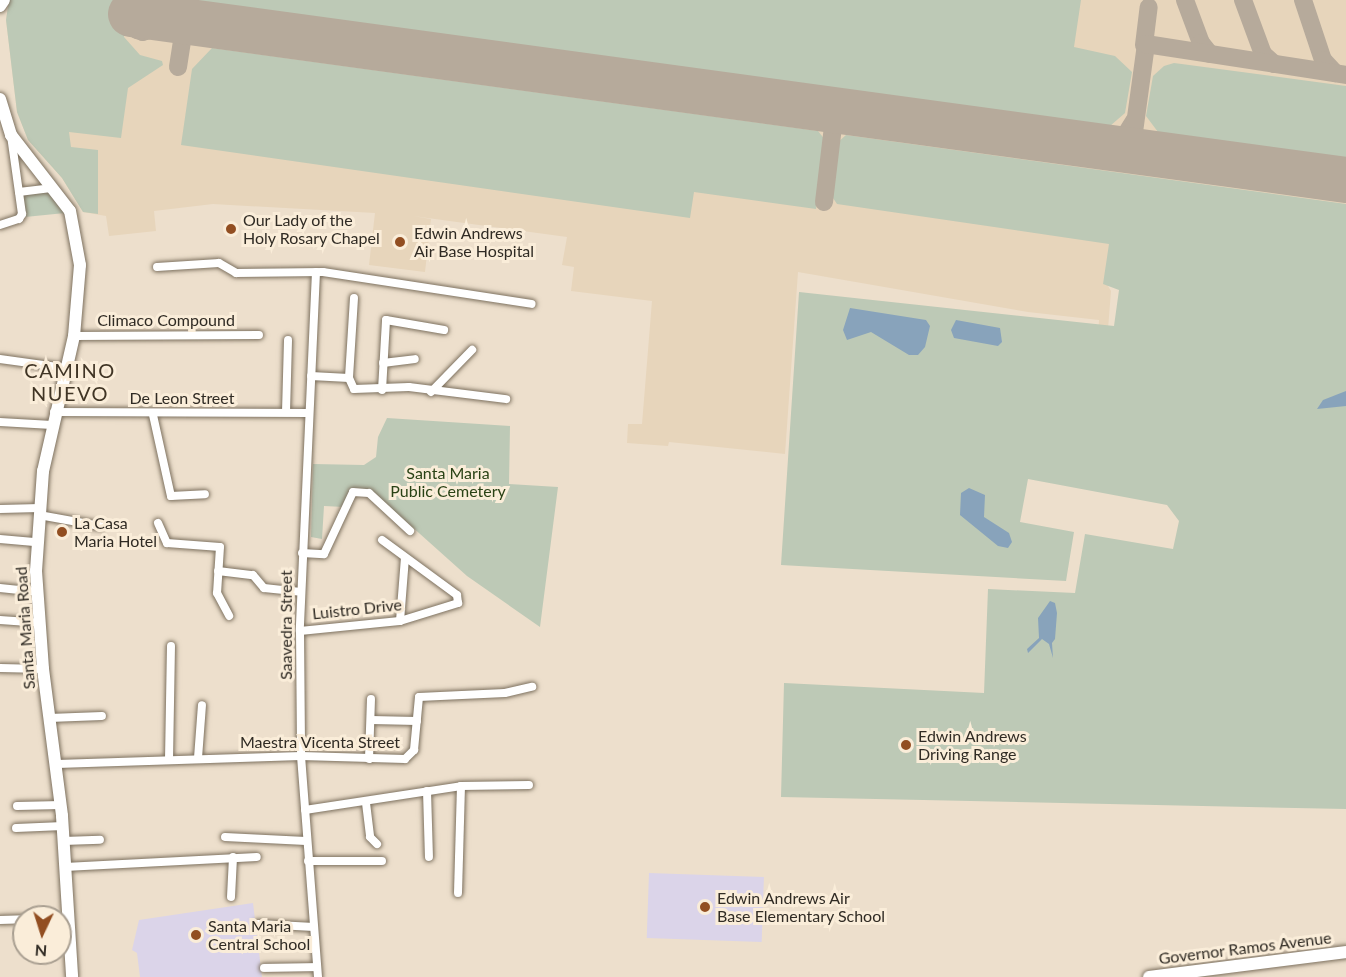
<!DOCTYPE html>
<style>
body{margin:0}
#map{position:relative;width:1346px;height:977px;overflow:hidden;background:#eddfcc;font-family:Lato,sans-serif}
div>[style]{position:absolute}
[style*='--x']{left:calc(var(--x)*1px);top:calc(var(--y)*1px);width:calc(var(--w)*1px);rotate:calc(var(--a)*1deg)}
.built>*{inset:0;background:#e7d5bb}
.education>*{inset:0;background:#dbd4e9;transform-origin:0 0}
.green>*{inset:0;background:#bdc9b6}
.water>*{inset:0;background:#88a3bb}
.taxiway>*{height:18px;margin:-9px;padding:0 9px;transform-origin:9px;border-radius:9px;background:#b6aa9b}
.runway>*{height:46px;margin:-23px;padding:0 23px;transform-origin:23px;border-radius:23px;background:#b6aa9b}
.roads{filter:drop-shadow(0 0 2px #7d715f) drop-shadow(0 0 2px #7d715f)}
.minor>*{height:8px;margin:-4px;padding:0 4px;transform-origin:4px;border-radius:4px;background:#fff}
.secondary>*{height:12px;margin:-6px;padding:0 6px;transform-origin:6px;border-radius:6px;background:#fff}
.primary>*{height:12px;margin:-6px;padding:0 6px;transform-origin:6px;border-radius:6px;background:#fff}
.dots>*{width:16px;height:16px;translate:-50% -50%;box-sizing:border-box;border:3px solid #faedd9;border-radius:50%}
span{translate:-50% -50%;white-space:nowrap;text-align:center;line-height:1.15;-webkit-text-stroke:6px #faedd9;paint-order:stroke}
.poi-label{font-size:16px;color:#302b24}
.left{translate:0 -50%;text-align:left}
.street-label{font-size:16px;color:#302b24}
.park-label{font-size:16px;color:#294215}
.quarter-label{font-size:20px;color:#403525;letter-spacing:1.5px}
.north{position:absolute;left:12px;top:905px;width:60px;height:60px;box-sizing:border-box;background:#faedd9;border:2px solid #a99f91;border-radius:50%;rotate:184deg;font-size:16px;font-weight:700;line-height:24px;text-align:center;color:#302b24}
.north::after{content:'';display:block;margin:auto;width:21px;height:27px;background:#924e21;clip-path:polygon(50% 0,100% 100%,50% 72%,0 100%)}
</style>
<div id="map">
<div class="built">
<div style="clip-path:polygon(9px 0,1346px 0,1346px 276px,1108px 286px,1111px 291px,1107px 342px,1098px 341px,1099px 320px,1028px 312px,798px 272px,785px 454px,669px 442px,668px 446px,627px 443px,628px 424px,642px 424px,652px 301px,571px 291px,574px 267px,562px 265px,567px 237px,413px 216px,431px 219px,425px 272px,369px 265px,375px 213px,213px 204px,154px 211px,156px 231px,109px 236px,106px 216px,83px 212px,62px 178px,28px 140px,17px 112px,6px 20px)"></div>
</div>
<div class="education">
<div style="left:649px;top:873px;width:115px;height:65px;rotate:2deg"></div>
<div style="clip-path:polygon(253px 903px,262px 977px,140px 977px,137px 953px,132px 950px,139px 920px)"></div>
</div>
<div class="green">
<div style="clip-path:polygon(9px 0,130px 0,124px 37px,140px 55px,162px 61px,163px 65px,128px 88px,121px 138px,69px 132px,71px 147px,98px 150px,98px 214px,83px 212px,62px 178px,28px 140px,17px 112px,6px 20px)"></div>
<div style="clip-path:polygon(174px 0,1081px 0,1074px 47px,1115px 56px,1132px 72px,1125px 113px,1110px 126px)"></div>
<div style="clip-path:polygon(212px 48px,818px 131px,826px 141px,816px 209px,694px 192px,690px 218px,181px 145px,192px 69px)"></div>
<div style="clip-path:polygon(1174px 63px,1346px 86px,1346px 158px,1158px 132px,1146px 116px,1153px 76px,1164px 66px)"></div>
<div style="clip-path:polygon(846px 135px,1346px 204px,1346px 809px,781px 797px,784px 683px,984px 693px,988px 589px,1075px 593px,1085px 534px,1173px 549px,1179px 521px,1167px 505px,1028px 479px,1020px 522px,1074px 532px,1066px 581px,781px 565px,799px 292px,1114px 326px,1119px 290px,1103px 284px,1109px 244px,837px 204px,831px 195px,836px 144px)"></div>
<div style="clip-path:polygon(49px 190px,65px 213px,25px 217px,21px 194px)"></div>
<div style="clip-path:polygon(387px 418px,510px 426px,509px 484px,558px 487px,540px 627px,467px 576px,372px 491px,352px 490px,344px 507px,324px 506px,322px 539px,311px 537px,313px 464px,364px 465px,376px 457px,378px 437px)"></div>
</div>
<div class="water">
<div style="clip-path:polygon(850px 308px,926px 320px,930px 326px,925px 347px,918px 355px,909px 355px,871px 332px,847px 340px,843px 330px)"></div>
<div style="clip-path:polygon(956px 320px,1000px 328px,1002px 342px,998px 346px,954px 338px,951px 330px)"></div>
<div style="clip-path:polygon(1346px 391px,1346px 406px,1317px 409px,1323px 400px)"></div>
<div style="clip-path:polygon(969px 488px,985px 495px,984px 517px,1009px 533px,1012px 542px,1008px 548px,998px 546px,960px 515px,961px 493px)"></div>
<div style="clip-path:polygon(1050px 601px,1055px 603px,1057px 613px,1055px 639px,1052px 643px,1053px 658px,1049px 644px,1042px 639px,1028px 653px,1027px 649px,1039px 638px,1038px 618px)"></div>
</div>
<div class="taxiway">
<div style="--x:1185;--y:0;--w:46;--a:69.6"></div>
<div style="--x:1201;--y:43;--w:14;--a:51"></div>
<div style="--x:1243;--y:0;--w:58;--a:69.7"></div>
<div style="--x:1263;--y:54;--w:15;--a:42"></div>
<div style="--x:1303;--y:0;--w:63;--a:71.6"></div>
<div style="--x:1323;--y:60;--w:18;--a:47"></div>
<div style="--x:171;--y:20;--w:23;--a:-139"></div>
<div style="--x:154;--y:5;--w:7;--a:172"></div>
<div style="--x:147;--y:6;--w:13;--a:135"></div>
<div style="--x:138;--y:15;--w:15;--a:94"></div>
<div style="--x:137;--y:30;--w:6;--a:18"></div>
<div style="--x:143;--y:32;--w:39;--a:-17"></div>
<div style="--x:1144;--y:45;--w:38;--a:-83"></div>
<div style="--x:178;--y:67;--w:46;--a:-81.2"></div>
<div style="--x:1102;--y:147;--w:20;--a:-15"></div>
<div style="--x:1121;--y:142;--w:25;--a:-58"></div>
<div style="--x:1151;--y:154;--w:17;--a:-140"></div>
<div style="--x:1138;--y:143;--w:12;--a:-110"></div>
<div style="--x:1134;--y:132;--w:89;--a:-82.2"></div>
<div style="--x:1146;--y:44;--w:202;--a:8.8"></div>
<div style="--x:824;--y:202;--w:93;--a:-83.2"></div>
</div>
<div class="runway">
<div style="--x:131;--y:14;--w:1226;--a:7.78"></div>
</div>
<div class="roads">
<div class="minor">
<div style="--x:19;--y:192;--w:34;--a:-7"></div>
<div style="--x:0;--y:225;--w:20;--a:-18"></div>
<div style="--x:19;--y:219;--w:6;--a:-59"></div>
<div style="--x:22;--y:214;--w:79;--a:-98"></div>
<div style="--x:157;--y:267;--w:62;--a:-3.7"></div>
<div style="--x:219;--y:263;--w:20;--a:30"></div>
<div style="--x:236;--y:273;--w:87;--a:-0.7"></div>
<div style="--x:323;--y:272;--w:211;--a:8.7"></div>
<div style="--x:316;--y:272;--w:359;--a:92.6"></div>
<div style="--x:300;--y:631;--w:125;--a:89.5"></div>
<div style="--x:301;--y:756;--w:222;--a:85.6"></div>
<div style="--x:354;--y:298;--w:80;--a:93.6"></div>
<div style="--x:349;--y:378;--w:12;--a:66"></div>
<div style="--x:354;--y:389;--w:55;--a:-2.1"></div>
<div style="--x:409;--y:387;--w:98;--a:7.1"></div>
<div style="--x:74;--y:336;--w:185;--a:-0.3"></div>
<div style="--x:0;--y:359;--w:67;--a:7.8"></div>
<div style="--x:383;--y:363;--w:32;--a:-7"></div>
<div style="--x:311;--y:376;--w:38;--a:3"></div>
<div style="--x:382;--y:390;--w:70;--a:-86.7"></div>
<div style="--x:386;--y:320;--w:59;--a:9.8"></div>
<div style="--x:431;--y:392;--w:59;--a:-45.7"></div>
<div style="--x:54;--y:412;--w:255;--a:0.2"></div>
<div style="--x:286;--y:412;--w:72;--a:-88.4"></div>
<div style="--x:153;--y:415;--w:83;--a:77.5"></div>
<div style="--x:171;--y:496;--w:34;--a:-3"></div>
<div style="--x:0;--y:422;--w:52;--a:3.3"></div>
<div style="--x:0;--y:509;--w:40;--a:-1.4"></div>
<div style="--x:39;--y:515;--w:62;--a:10.2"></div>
<div style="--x:158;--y:523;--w:22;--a:66"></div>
<div style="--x:167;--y:543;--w:53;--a:4.3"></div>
<div style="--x:220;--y:547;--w:46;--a:93.7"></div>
<div style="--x:217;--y:593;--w:26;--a:62"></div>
<div style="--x:0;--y:539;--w:37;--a:5"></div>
<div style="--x:302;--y:553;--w:22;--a:3"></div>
<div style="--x:324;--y:554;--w:68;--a:-64.9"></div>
<div style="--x:353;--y:492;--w:16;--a:4"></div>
<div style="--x:369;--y:493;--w:56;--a:42.8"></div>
<div style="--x:218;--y:571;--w:35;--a:7"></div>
<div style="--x:253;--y:575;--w:17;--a:50"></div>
<div style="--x:264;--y:588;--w:37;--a:6"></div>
<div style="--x:0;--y:588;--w:36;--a:6"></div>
<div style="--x:0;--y:620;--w:39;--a:4"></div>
<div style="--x:400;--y:621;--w:63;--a:-85.5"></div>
<div style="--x:300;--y:631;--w:100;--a:-5.7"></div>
<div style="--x:400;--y:621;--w:61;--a:-17.2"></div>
<div style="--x:458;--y:603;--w:8;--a:-97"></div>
<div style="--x:457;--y:595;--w:93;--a:-143.7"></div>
<div style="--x:0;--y:668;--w:43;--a:1.3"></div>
<div style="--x:49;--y:718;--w:53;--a:-2.2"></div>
<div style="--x:371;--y:720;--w:46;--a:1.2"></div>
<div style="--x:198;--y:758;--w:53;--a:-85.7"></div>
<div style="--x:369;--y:759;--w:60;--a:-88.1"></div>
<div style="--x:169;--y:760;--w:114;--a:-89"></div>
<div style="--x:57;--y:764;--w:244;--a:-1.9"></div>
<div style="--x:301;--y:756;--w:104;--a:1.7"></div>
<div style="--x:405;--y:759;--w:13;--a:-45"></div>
<div style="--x:414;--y:750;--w:53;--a:-84.6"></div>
<div style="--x:419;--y:697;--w:86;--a:-2.7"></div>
<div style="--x:505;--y:693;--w:28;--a:-13"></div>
<div style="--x:427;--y:791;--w:66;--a:88.3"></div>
<div style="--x:366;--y:803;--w:34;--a:83"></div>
<div style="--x:370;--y:837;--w:10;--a:45"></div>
<div style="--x:17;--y:806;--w:44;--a:-1.3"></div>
<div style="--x:305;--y:810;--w:158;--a:-8.7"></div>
<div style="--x:461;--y:786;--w:68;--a:-0.8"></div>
<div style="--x:16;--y:828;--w:47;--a:-2.4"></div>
<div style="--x:225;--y:837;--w:81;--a:2.8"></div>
<div style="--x:63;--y:841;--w:37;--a:-2"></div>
<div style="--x:308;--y:861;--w:74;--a:0"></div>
<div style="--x:65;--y:867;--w:192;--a:-3"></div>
<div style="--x:458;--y:893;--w:107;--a:-88.4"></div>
<div style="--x:231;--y:897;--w:40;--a:-87.1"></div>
<div style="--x:0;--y:920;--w:24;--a:-2"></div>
<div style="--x:258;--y:924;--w:56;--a:3.1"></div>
<div style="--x:264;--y:968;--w:53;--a:-1.1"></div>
</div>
<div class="secondary">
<div style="--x:0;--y:99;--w:38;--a:73"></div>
<div style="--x:11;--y:135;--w:96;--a:52.2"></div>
<div style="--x:70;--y:211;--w:55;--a:79.5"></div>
<div style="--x:80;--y:265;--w:71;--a:94.8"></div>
<div style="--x:74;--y:336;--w:139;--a:102.9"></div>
<div style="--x:43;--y:471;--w:100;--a:94"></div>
<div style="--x:36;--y:571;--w:98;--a:85.9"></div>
<div style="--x:43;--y:669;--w:148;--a:82.6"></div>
<div style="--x:62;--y:816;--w:161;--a:86.4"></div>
<div style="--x:1149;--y:977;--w:199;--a:-7.2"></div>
</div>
<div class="primary">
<div style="--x:0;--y:6;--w:7;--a:-56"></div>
</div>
</div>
<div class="dots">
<div style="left:231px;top:229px;background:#924e21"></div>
<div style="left:400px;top:242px;background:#924e21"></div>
<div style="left:62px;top:532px;background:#924e21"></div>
<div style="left:906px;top:745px;background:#924e21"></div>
<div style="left:705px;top:907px;background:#924e21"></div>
<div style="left:196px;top:935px;background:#924e21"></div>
</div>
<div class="poi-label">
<span class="left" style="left:243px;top:229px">Our Lady of the<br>Holy Rosary Chapel</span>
<span class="left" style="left:414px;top:242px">Edwin Andrews<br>Air Base Hospital</span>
<span class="left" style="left:74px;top:532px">La Casa<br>Maria Hotel</span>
<span class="left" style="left:918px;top:745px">Edwin Andrews<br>Driving Range</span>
<span class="left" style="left:717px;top:907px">Edwin Andrews Air<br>Base Elementary School</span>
<span class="left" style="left:208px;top:935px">Santa Maria<br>Central School</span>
</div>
<div class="street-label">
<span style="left:166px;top:320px">Climaco Compound</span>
<span style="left:182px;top:398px">De Leon Street</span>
<span style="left:357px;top:609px;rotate:-6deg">Luistro Drive</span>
<span style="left:286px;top:625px;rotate:-90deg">Saavedra Street</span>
<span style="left:25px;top:628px;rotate:-94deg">Santa Maria Road</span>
<span style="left:320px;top:742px">Maestra Vicenta Street</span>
<span style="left:1245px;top:948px;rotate:-7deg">Governor Ramos Avenue</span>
</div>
<div class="park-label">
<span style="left:448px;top:482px">Santa Maria<br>Public Cemetery</span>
</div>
<div class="quarter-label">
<span style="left:70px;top:382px">CAMINO<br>NUEVO</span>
</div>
<div class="north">N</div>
</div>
